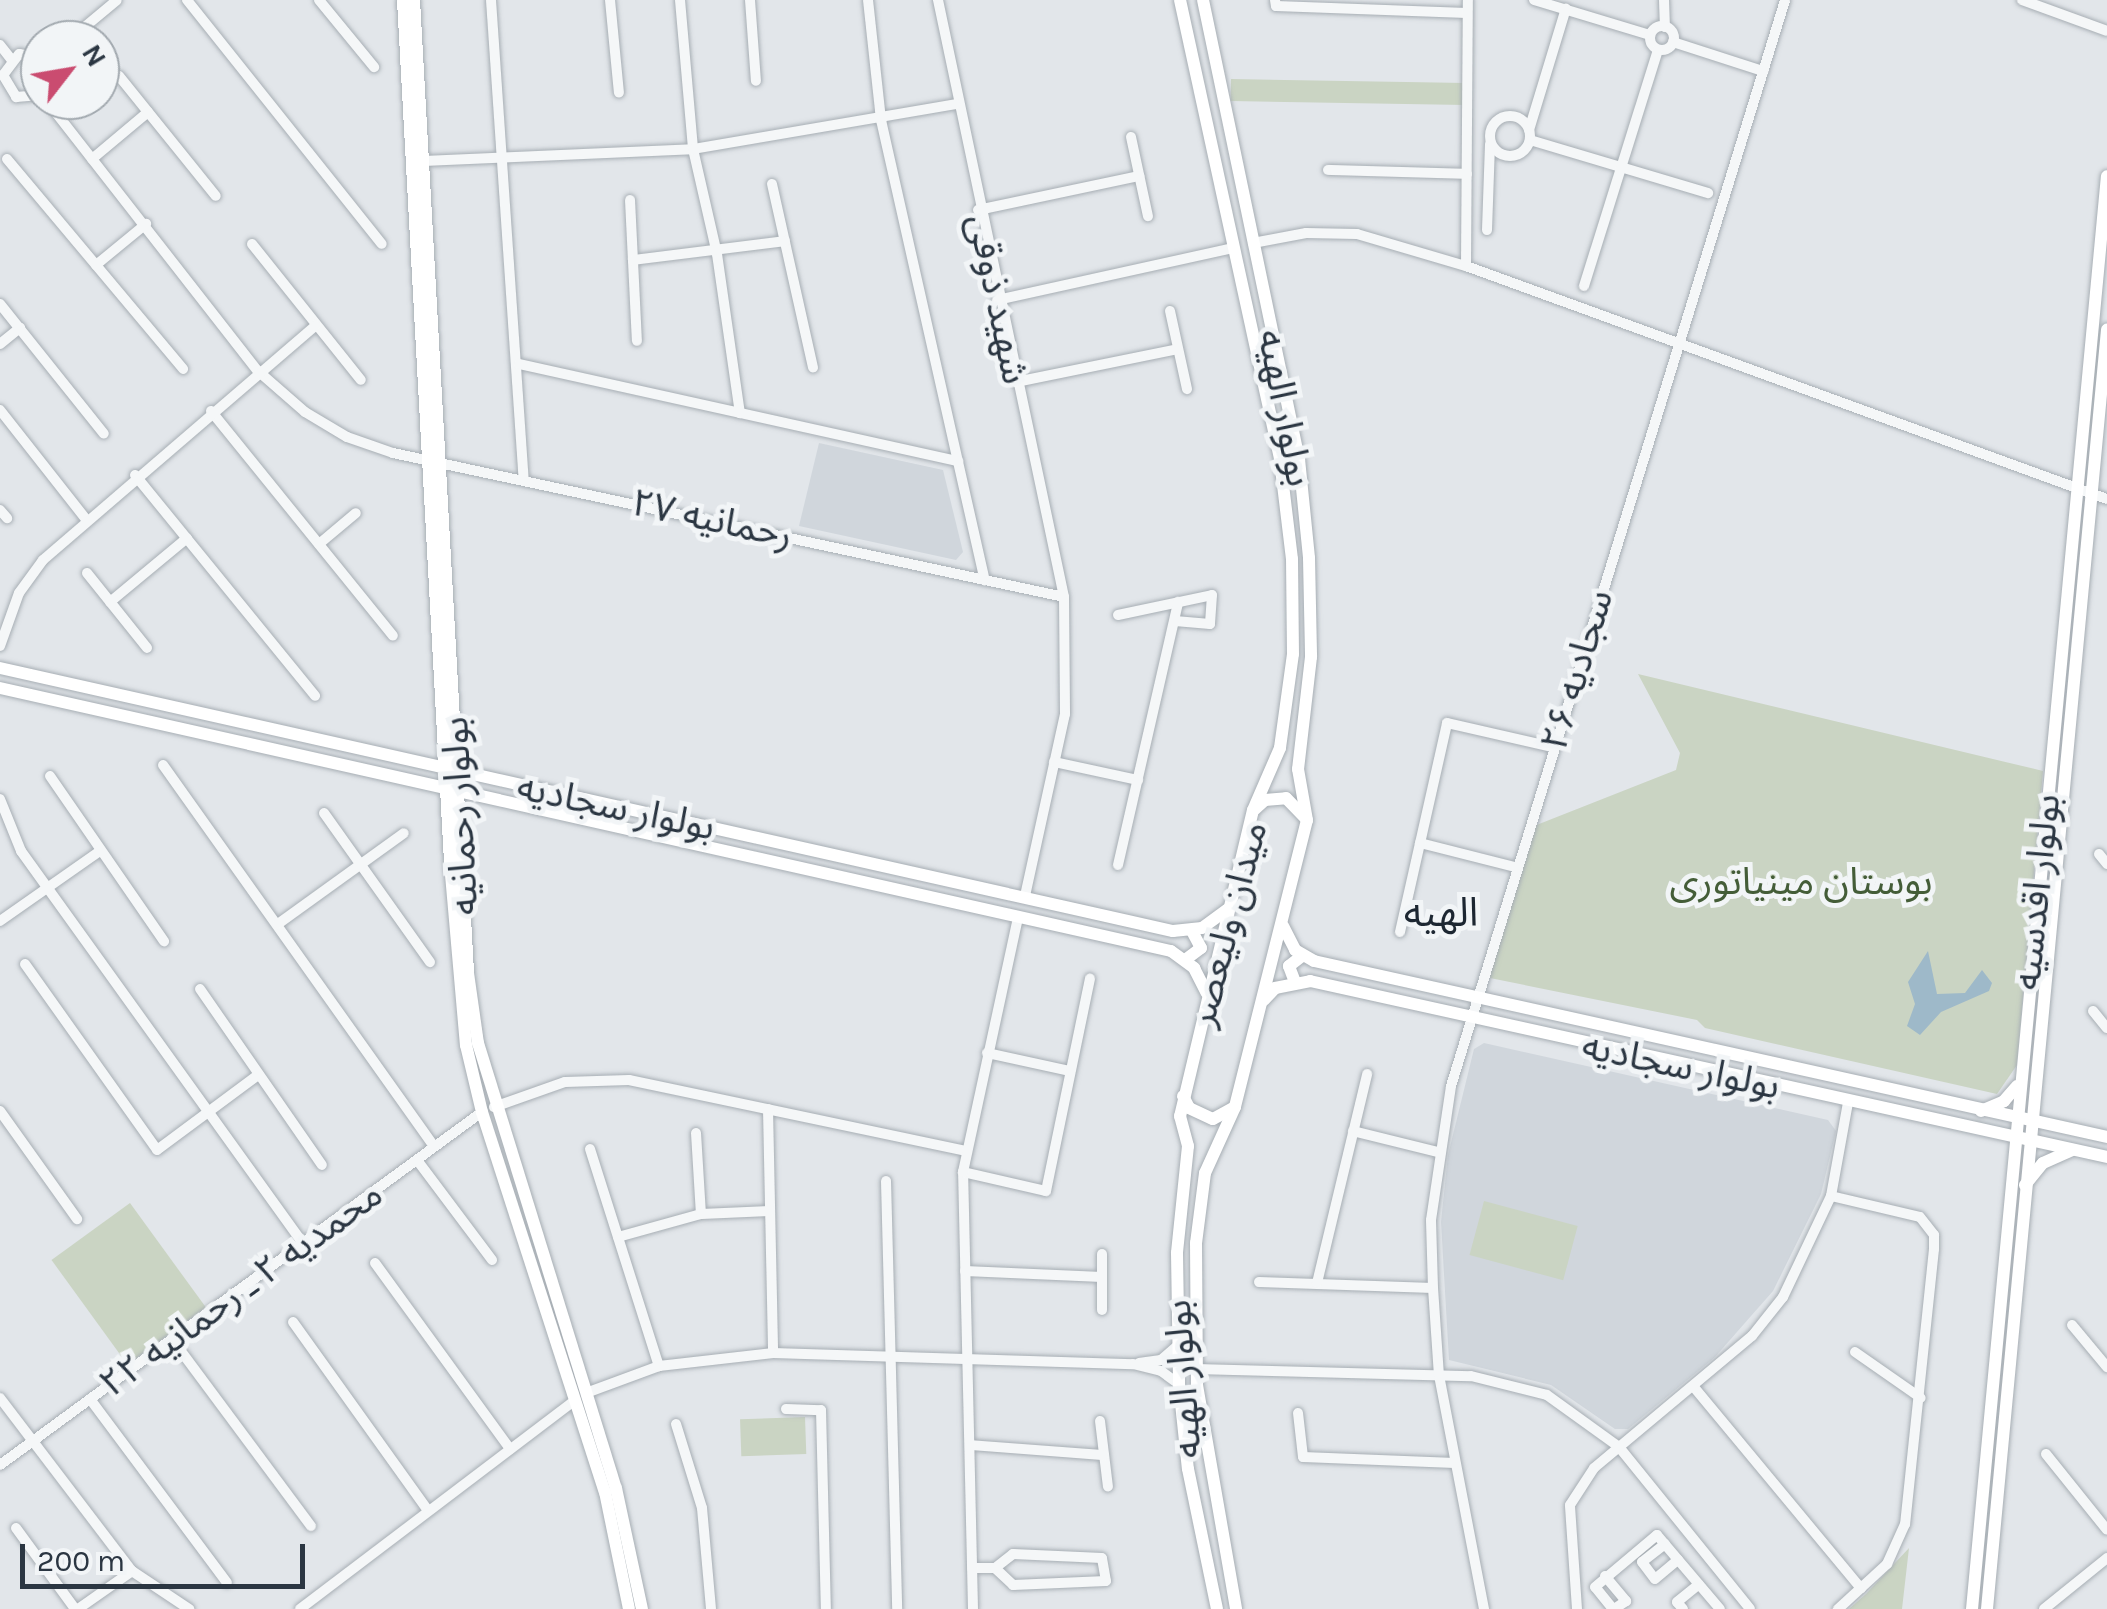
<!DOCTYPE html>
<meta charset="utf-8">
<style>
body{margin:0}
#map{position:relative;width:2107px;height:1609px;overflow:hidden;background:#e2e6ea;font-family:Karla,"Noto Sans Arabic",sans-serif}
div>[style]{position:absolute}
[style*='--x']{left:calc(var(--x)*1px);top:calc(var(--y)*1px);width:calc(var(--w)*1px);rotate:calc(var(--a)*1deg)}
.built>*{inset:0;background:#d0d6dc}
.green>*{inset:0;background:#cad4c3;transform-origin:0 0}
.water>*{inset:0;background:#9eb9c9}
.roads{filter:drop-shadow(0 0 2px #a7aeb4) drop-shadow(0 0 2px #a7aeb4)}
.minor>*{height:10px;margin:-5px;padding:0 5px;transform-origin:5px;border-radius:5px;background:#f5f7f8}
.minor>.ring{margin:-5px;padding:0;box-sizing:content-box;background:none;border:10px solid #f5f7f8;border-radius:50%}
.major>*{height:12px;margin:-6px;padding:0 6px;transform-origin:6px;border-radius:6px;background:#fff}
span{translate:-50% -50%;white-space:nowrap;text-align:center;line-height:1.15;-webkit-text-stroke:10px #f2f5f7;paint-order:stroke}
.street-label{font-size:38px;color:#2b3642}
.park-label{font-size:38px;color:#445d38}
.neighbourhood-label{font-size:40px;color:#1d2732}
.north{position:absolute;left:20px;top:20px;width:100px;height:100px;box-sizing:border-box;background:#f2f5f7;border:2px solid #a2a9af;border-radius:50%;rotate:59deg;font-size:28px;font-weight:700;line-height:40px;text-align:center;color:#2b3642}
.north::after{content:'';display:block;margin:auto;width:35px;height:45px;background:#ca4c70;clip-path:polygon(50% 0,100% 100%,50% 72%,0 100%)}
.scale{position:absolute;left:20px;top:1544px;width:285px;height:45px;box-sizing:border-box;border:5px solid #2b3642;border-top:0;padding-left:12px;font-size:30px;line-height:35px;white-space:nowrap;color:#2b3642;-webkit-text-stroke:8px #f2f5f7;paint-order:stroke}
</style>
<div id="map">
<div class="built">
<div style="clip-path:polygon(819px 443px,943px 470px,963px 552px,956px 560px,799px 526px)"></div>
<div style="clip-path:polygon(1484px 1043px,1828px 1120px,1836px 1131px,1821px 1194px,1773px 1291px,1715px 1357px,1628px 1429px,1615px 1429px,1551px 1385px,1449px 1360px,1441px 1222px,1448px 1155px,1474px 1049px)"></div>
</div>
<div class="green">
<div style="left:1231px;top:79px;width:235px;height:22px;rotate:1deg"></div>
<div style="clip-path:polygon(1638px 674px,2043px 771px,2017px 1065px,1997px 1094px,1705px 1028px,1697px 1020px,1485px 977px,1534px 826px,1676px 770px,1680px 753px)"></div>
<div style="left:1484px;top:1201px;width:97px;height:56px;rotate:15deg"></div>
<div style="left:130px;top:1203px;width:129px;height:97px;rotate:54deg"></div>
<div style="left:805px;top:1417px;width:37px;height:65px;rotate:88deg"></div>
<div style="clip-path:polygon(1909px 1548px,1902px 1609px,1849px 1609px,1866px 1594px)"></div>
</div>
<div class="water">
<div style="clip-path:polygon(1928px 951px,1937px 994px,1965px 993px,1982px 970px,1992px 983px,1989px 991px,1941px 1012px,1920px 1035px,1907px 1026px,1915px 1004px,1908px 982px)"></div>
</div>
<div class="roads">
<div class="minor">
<div style="--x:187;--y:0;--w:312;--a:51.4"></div>
<div style="--x:319;--y:0;--w:87;--a:50.6"></div>
<div style="--x:491;--y:0;--w:479;--a:86.1"></div>
<div style="--x:610;--y:0;--w:93;--a:84.5"></div>
<div style="--x:680;--y:0;--w:150;--a:85"></div>
<div style="--x:693;--y:149;--w:108;--a:77.1"></div>
<div style="--x:717;--y:254;--w:161;--a:81.8"></div>
<div style="--x:750;--y:0;--w:81;--a:85.8"></div>
<div style="--x:868;--y:0;--w:121;--a:83.8"></div>
<div style="--x:881;--y:120;--w:472;--a:77.3"></div>
<div style="--x:938;--y:0;--w:610;--a:78.08"></div>
<div style="--x:1064;--y:597;--w:117;--a:89.5"></div>
<div style="--x:1065;--y:714;--w:186;--a:102.4"></div>
<div style="--x:1275;--y:0;--w:6;--a:81"></div>
<div style="--x:1276;--y:6;--w:191;--a:2.1"></div>
<div style="--x:1534;--y:0;--w:121;--a:16.8"></div>
<div style="--x:1664;--y:0;--w:27;--a:88"></div>
<div style="--x:2022;--y:0;--w:90;--a:20"></div>
<div class="ring" style="left:1650px;top:26px;width:14px;height:14px"></div>
<div style="--x:69;--y:40;--w:62;--a:-39.8"></div>
<div style="--x:1673;--y:42;--w:95;--a:17.9"></div>
<div style="--x:0;--y:45;--w:18;--a:52"></div>
<div style="--x:40;--y:58;--w:21;--a:-169"></div>
<div style="--x:19;--y:54;--w:26;--a:127"></div>
<div style="--x:3;--y:75;--w:26;--a:59"></div>
<div style="--x:16;--y:97;--w:24;--a:-5"></div>
<div style="--x:119;--y:76;--w:154;--a:51.1"></div>
<div style="--x:46;--y:100;--w:344;--a:52"></div>
<div style="--x:258;--y:371;--w:62;--a:41.1"></div>
<div style="--x:305;--y:412;--w:49;--a:30.8"></div>
<div style="--x:347;--y:437;--w:49;--a:19.2"></div>
<div style="--x:393;--y:453;--w:686;--a:12.11"></div>
<div class="ring" style="left:1490px;top:116px;width:30px;height:30px"></div>
<div style="--x:1529;--y:130;--w:127;--a:-73.1"></div>
<div style="--x:1131;--y:137;--w:81;--a:77.9"></div>
<div style="--x:1530;--y:140;--w:186;--a:16.6"></div>
<div style="--x:7;--y:159;--w:274;--a:50"></div>
<div style="--x:92;--y:159;--w:73;--a:-40"></div>
<div style="--x:423;--y:161;--w:270;--a:-2.5"></div>
<div style="--x:693;--y:149;--w:266;--a:-9.7"></div>
<div style="--x:1328;--y:170;--w:139;--a:1.6"></div>
<div style="--x:772;--y:184;--w:188;--a:77.4"></div>
<div style="--x:630;--y:200;--w:141;--a:87.2"></div>
<div style="--x:978;--y:210;--w:165;--a:-11.9"></div>
<div style="--x:1487;--y:230;--w:86;--a:-88"></div>
<div style="--x:1253;--y:243;--w:54;--a:-10.7"></div>
<div style="--x:1306;--y:233;--w:51;--a:1.1"></div>
<div style="--x:1357;--y:234;--w:114;--a:16.4"></div>
<div style="--x:1466;--y:266;--w:682;--a:19.98"></div>
<div style="--x:252;--y:244;--w:174;--a:51.3"></div>
<div style="--x:633;--y:260;--w:153;--a:-7.1"></div>
<div style="--x:96;--y:265;--w:65;--a:-39.4"></div>
<div style="--x:1466;--y:266;--w:266;--a:-89.6"></div>
<div style="--x:1584;--y:286;--w:247;--a:-72.6"></div>
<div style="--x:997;--y:300;--w:242;--a:-12.4"></div>
<div style="--x:0;--y:304;--w:166;--a:51.3"></div>
<div style="--x:1170;--y:311;--w:80;--a:77.7"></div>
<div style="--x:0;--y:344;--w:26;--a:-39"></div>
<div style="--x:519;--y:364;--w:450;--a:12.5"></div>
<div style="--x:1016;--y:382;--w:165;--a:-11.5"></div>
<div style="--x:0;--y:410;--w:137;--a:51.8"></div>
<div style="--x:211;--y:411;--w:289;--a:51"></div>
<div style="--x:135;--y:475;--w:285;--a:50.8"></div>
<div style="--x:0;--y:510;--w:11;--a:49"></div>
<div style="--x:319;--y:544;--w:48;--a:-40"></div>
<div style="--x:87;--y:573;--w:96;--a:51.3"></div>
<div style="--x:110;--y:602;--w:100;--a:-39.7"></div>
<div style="--x:1118;--y:615;--w:96;--a:-12"></div>
<div style="--x:1212;--y:595;--w:29;--a:94"></div>
<div style="--x:1210;--y:624;--w:35;--a:-175"></div>
<div style="--x:0;--y:646;--w:56;--a:-70.3"></div>
<div style="--x:19;--y:593;--w:41;--a:-54"></div>
<div style="--x:43;--y:560;--w:360;--a:-40.7"></div>
<div style="--x:1054;--y:762;--w:86;--a:12.1"></div>
<div style="--x:163;--y:765;--w:468;--a:54.6"></div>
<div style="--x:50;--y:776;--w:201;--a:55.4"></div>
<div style="--x:0;--y:799;--w:56;--a:68"></div>
<div style="--x:21;--y:851;--w:483;--a:54.3"></div>
<div style="--x:324;--y:813;--w:183;--a:54.6"></div>
<div style="--x:1420;--y:843;--w:98;--a:14.2"></div>
<div style="--x:2099;--y:854;--w:13;--a:51"></div>
<div style="--x:1118;--y:865;--w:270;--a:-77.1"></div>
<div style="--x:0;--y:921;--w:122;--a:-35"></div>
<div style="--x:278;--y:924;--w:155;--a:-35.8"></div>
<div style="--x:1400;--y:932;--w:214;--a:-77.3"></div>
<div style="--x:1447;--y:723;--w:109;--a:12.8"></div>
<div style="--x:25;--y:964;--w:228;--a:54.6"></div>
<div style="--x:157;--y:1150;--w:126;--a:-36.6"></div>
<div style="--x:200;--y:989;--w:214;--a:55.3"></div>
<div style="--x:2093;--y:1011;--w:22;--a:51"></div>
<div style="--x:987;--y:1053;--w:85;--a:12.2"></div>
<div style="--x:494;--y:1107;--w:75;--a:-19.4"></div>
<div style="--x:565;--y:1082;--w:64;--a:-1.8"></div>
<div style="--x:629;--y:1080;--w:344;--a:11.9"></div>
<div style="--x:768;--y:1109;--w:244;--a:88.8"></div>
<div style="--x:0;--y:1111;--w:133;--a:54.5"></div>
<div style="--x:1353;--y:1131;--w:88;--a:13.9"></div>
<div style="--x:696;--y:1133;--w:81;--a:86.5"></div>
<div style="--x:590;--y:1149;--w:228;--a:72.4"></div>
<div style="--x:417;--y:1160;--w:125;--a:53.1"></div>
<div style="--x:963;--y:1172;--w:85;--a:12.9"></div>
<div style="--x:1046;--y:1191;--w:217;--a:-78.3"></div>
<div style="--x:886;--y:1181;--w:428;--a:88.5"></div>
<div style="--x:1831;--y:1196;--w:91;--a:13.3"></div>
<div style="--x:1920;--y:1217;--w:23;--a:52"></div>
<div style="--x:1934;--y:1235;--w:14;--a:90"></div>
<div style="--x:1934;--y:1249;--w:277;--a:96"></div>
<div style="--x:1905;--y:1524;--w:44;--a:114.2"></div>
<div style="--x:1887;--y:1564;--w:67;--a:137.4"></div>
<div style="--x:618;--y:1237;--w:86;--a:-15.5"></div>
<div style="--x:701;--y:1214;--w:69;--a:-2.5"></div>
<div style="--x:375;--y:1263;--w:230;--a:54"></div>
<div style="--x:965;--y:1271;--w:137;--a:2.5"></div>
<div style="--x:1259;--y:1282;--w:174;--a:2"></div>
<div style="--x:1317;--y:1283;--w:215;--a:-76.5"></div>
<div style="--x:1102;--y:1310;--w:56;--a:-90"></div>
<div style="--x:293;--y:1322;--w:230;--a:54.4"></div>
<div style="--x:2072;--y:1325;--w:55;--a:50.2"></div>
<div style="--x:172;--y:1339;--w:233;--a:53.4"></div>
<div style="--x:1855;--y:1352;--w:80;--a:34.9"></div>
<div style="--x:1139;--y:1363;--w:22;--a:-8"></div>
<div style="--x:1161;--y:1360;--w:21;--a:-41"></div>
<div style="--x:1196;--y:1369;--w:275;--a:1.5"></div>
<div style="--x:1471;--y:1376;--w:78;--a:14"></div>
<div style="--x:1547;--y:1395;--w:89;--a:35.8"></div>
<div style="--x:1619;--y:1447;--w:208;--a:51"></div>
<div style="--x:1693;--y:1386;--w:263;--a:50.3"></div>
<div style="--x:586;--y:1393;--w:78;--a:-20.3"></div>
<div style="--x:659;--y:1366;--w:115;--a:-6.5"></div>
<div style="--x:773;--y:1353;--w:360;--a:1.8"></div>
<div style="--x:1133;--y:1364;--w:29;--a:14"></div>
<div style="--x:1161;--y:1371;--w:22;--a:36"></div>
<div style="--x:0;--y:1398;--w:218;--a:52.7"></div>
<div style="--x:132;--y:1571;--w:69;--a:33.7"></div>
<div style="--x:90;--y:1399;--w:229;--a:53.3"></div>
<div style="--x:786;--y:1409;--w:35;--a:2"></div>
<div style="--x:821;--y:1410;--w:199;--a:88.6"></div>
<div style="--x:1298;--y:1413;--w:44;--a:83.5"></div>
<div style="--x:1303;--y:1457;--w:152;--a:2.3"></div>
<div style="--x:1100;--y:1421;--w:66;--a:83.1"></div>
<div style="--x:676;--y:1424;--w:88;--a:72.8"></div>
<div style="--x:702;--y:1508;--w:101;--a:84.9"></div>
<div style="--x:970;--y:1445;--w:134;--a:4.3"></div>
<div style="--x:2046;--y:1454;--w:97;--a:51.2"></div>
<div style="--x:0;--y:1465;--w:597;--a:-36.22"></div>
<div style="--x:16;--y:1528;--w:100;--a:53.9"></div>
<div style="--x:1665;--y:1544;--w:29;--a:142"></div>
<div style="--x:1642;--y:1562;--w:21;--a:53"></div>
<div style="--x:1655;--y:1579;--w:30;--a:-40"></div>
<div style="--x:972;--y:1568;--w:23;--a:0"></div>
<div style="--x:995;--y:1568;--w:25;--a:43"></div>
<div style="--x:1013;--y:1585;--w:93;--a:-2.5"></div>
<div style="--x:1106;--y:1581;--w:23;--a:-100"></div>
<div style="--x:1102;--y:1558;--w:89;--a:-177.4"></div>
<div style="--x:1013;--y:1554;--w:23;--a:142"></div>
<div style="--x:1605;--y:1576;--w:33;--a:50"></div>
<div style="--x:1626;--y:1601;--w:14;--a:146"></div>
<div style="--x:78;--y:1609;--w:66;--a:-35.1"></div>
<div style="--x:300;--y:1609;--w:345;--a:-37.2"></div>
<div style="--x:973;--y:1609;--w:437;--a:-91.3"></div>
<div style="--x:963;--y:1172;--w:261;--a:-77.8"></div>
<div style="--x:1484;--y:1609;--w:237;--a:-100.9"></div>
<div style="--x:1439;--y:1376;--w:88;--a:-93.9"></div>
<div style="--x:1433;--y:1288;--w:68;--a:-91.7"></div>
<div style="--x:1431;--y:1220;--w:135;--a:-81.5"></div>
<div style="--x:1451;--y:1086;--w:1136;--a:-72.9"></div>
<div style="--x:1577;--y:1609;--w:104;--a:-93.9"></div>
<div style="--x:1570;--y:1505;--w:44;--a:-57"></div>
<div style="--x:1594;--y:1468;--w:206;--a:-39.9"></div>
<div style="--x:1752;--y:1336;--w:50;--a:-51.5"></div>
<div style="--x:1783;--y:1297;--w:112;--a:-64.6"></div>
<div style="--x:1831;--y:1196;--w:96;--a:-79.7"></div>
<div style="--x:1613;--y:1609;--w:28;--a:-129"></div>
<div style="--x:1595;--y:1587;--w:81;--a:-40"></div>
<div style="--x:1657;--y:1535;--w:97;--a:49.6"></div>
<div style="--x:1683;--y:1609;--w:9;--a:-131"></div>
<div style="--x:1677;--y:1602;--w:28;--a:-39"></div>
<div style="--x:2044;--y:1609;--w:81;--a:-39"></div>
</div>
<div class="major">
<div style="--x:403;--y:0;--w:864;--a:86.88"></div>
<div style="--x:450;--y:863;--w:183;--a:85"></div>
<div style="--x:466;--y:1045;--w:69;--a:76.6"></div>
<div style="--x:482;--y:1112;--w:399;--a:72.1"></div>
<div style="--x:605;--y:1492;--w:119;--a:78.4"></div>
<div style="--x:414;--y:0;--w:974;--a:86.82"></div>
<div style="--x:468;--y:973;--w:71;--a:81.9"></div>
<div style="--x:478;--y:1043;--w:466;--a:72.8"></div>
<div style="--x:616;--y:1488;--w:124;--a:77.9"></div>
<div style="--x:1180;--y:0;--w:471;--a:77.7"></div>
<div style="--x:1280;--y:460;--w:100;--a:83.1"></div>
<div style="--x:1292;--y:559;--w:95;--a:89.4"></div>
<div style="--x:1293;--y:654;--w:95;--a:97.9"></div>
<div style="--x:1280;--y:748;--w:68;--a:113.5"></div>
<div style="--x:1253;--y:810;--w:315;--a:103.4"></div>
<div style="--x:1180;--y:1116;--w:31;--a:75"></div>
<div style="--x:1188;--y:1146;--w:108;--a:95.9"></div>
<div style="--x:1177;--y:1253;--w:131;--a:89.1"></div>
<div style="--x:1179;--y:1384;--w:85;--a:84"></div>
<div style="--x:1188;--y:1469;--w:143;--a:78.3"></div>
<div style="--x:1203;--y:0;--w:469;--a:78.2"></div>
<div style="--x:1299;--y:459;--w:100;--a:84.2"></div>
<div style="--x:1309;--y:558;--w:99;--a:88.8"></div>
<div style="--x:1311;--y:657;--w:113;--a:96.6"></div>
<div style="--x:1298;--y:769;--w:52;--a:80"></div>
<div style="--x:1307;--y:820;--w:296;--a:104.1"></div>
<div style="--x:1235;--y:1107;--w:72;--a:114.4"></div>
<div style="--x:1205;--y:1173;--w:71;--a:97.3"></div>
<div style="--x:1196;--y:1243;--w:142;--a:89.6"></div>
<div style="--x:1197;--y:1385;--w:227;--a:80.1"></div>
<div style="--x:0;--y:668;--w:1202;--a:12.64"></div>
<div style="--x:1173;--y:931;--w:29;--a:-6"></div>
<div style="--x:1202;--y:928;--w:32;--a:-36"></div>
<div style="--x:0;--y:688;--w:1200;--a:12.66"></div>
<div style="--x:1171;--y:951;--w:29;--a:36"></div>
<div style="--x:1194;--y:968;--w:28;--a:63"></div>
<div style="--x:1255;--y:809;--w:13;--a:-42"></div>
<div style="--x:1265;--y:800;--w:21;--a:-5"></div>
<div style="--x:1286;--y:798;--w:29;--a:46"></div>
<div style="--x:1283;--y:926;--w:27;--a:63"></div>
<div style="--x:1295;--y:950;--w:22;--a:30"></div>
<div style="--x:1314;--y:961;--w:812;--a:12.51"></div>
<div style="--x:1185;--y:960;--w:20;--a:-37"></div>
<div style="--x:1201;--y:948;--w:19;--a:-118"></div>
<div style="--x:1295;--y:982;--w:17;--a:-111"></div>
<div style="--x:1289;--y:966;--w:16;--a:-38"></div>
<div style="--x:1264;--y:1000;--w:16;--a:-47"></div>
<div style="--x:1275;--y:988;--w:36;--a:-11"></div>
<div style="--x:1310;--y:981;--w:816;--a:12.45"></div>
<div style="--x:1183;--y:1096;--w:13;--a:63"></div>
<div style="--x:1189;--y:1108;--w:26;--a:25"></div>
<div style="--x:1213;--y:1119;--w:25;--a:-29"></div>
<div style="--x:1981;--y:1111;--w:25;--a:-23"></div>
<div style="--x:2004;--y:1101;--w:20;--a:-49"></div>
<div style="--x:2025;--y:1185;--w:28;--a:-51"></div>
<div style="--x:2043;--y:1163;--w:32;--a:-24"></div>
<div style="--x:1972;--y:1609;--w:1439;--a:-84.62"></div>
<div style="--x:1987;--y:1609;--w:1285;--a:-84.64"></div>
</div>
</div>
<div class="street-label">
<span style="left:998px;top:299px;rotate:78deg">شهید ذوقی</span>
<span style="left:1285px;top:408px;rotate:79deg">بولوار الهیه</span>
<span style="left:712px;top:519px;rotate:12deg">رحمانیه ۲۷</span>
<span style="left:1577px;top:670px;rotate:-73deg">سجادیه ۲۶</span>
<span style="left:616px;top:807px;rotate:12deg">بولوار سجادیه</span>
<span style="left:460px;top:816px;rotate:-93deg">بولوار رحمانیه</span>
<span style="left:2037px;top:892px;rotate:-84deg">بولوار اقدسیه</span>
<span style="left:1228px;top:924px;rotate:-75deg">میدان ولیعصر</span>
<span style="left:1681px;top:1066px;rotate:12deg">بولوار سجادیه</span>
<span style="left:241px;top:1289px;rotate:-36deg">محمدیه ۲ ـ رحمانیه ۲۲</span>
<span style="left:1183px;top:1379px;rotate:-94deg">بولوار الهیه</span>
</div>
<div class="park-label">
<span style="left:1801px;top:882px">بوستان مینیاتوری</span>
</div>
<div class="neighbourhood-label">
<span style="left:1441px;top:913px">الهیه</span>
</div>
<div class="north">N</div>
<div class="scale">200 m</div>
</div>
